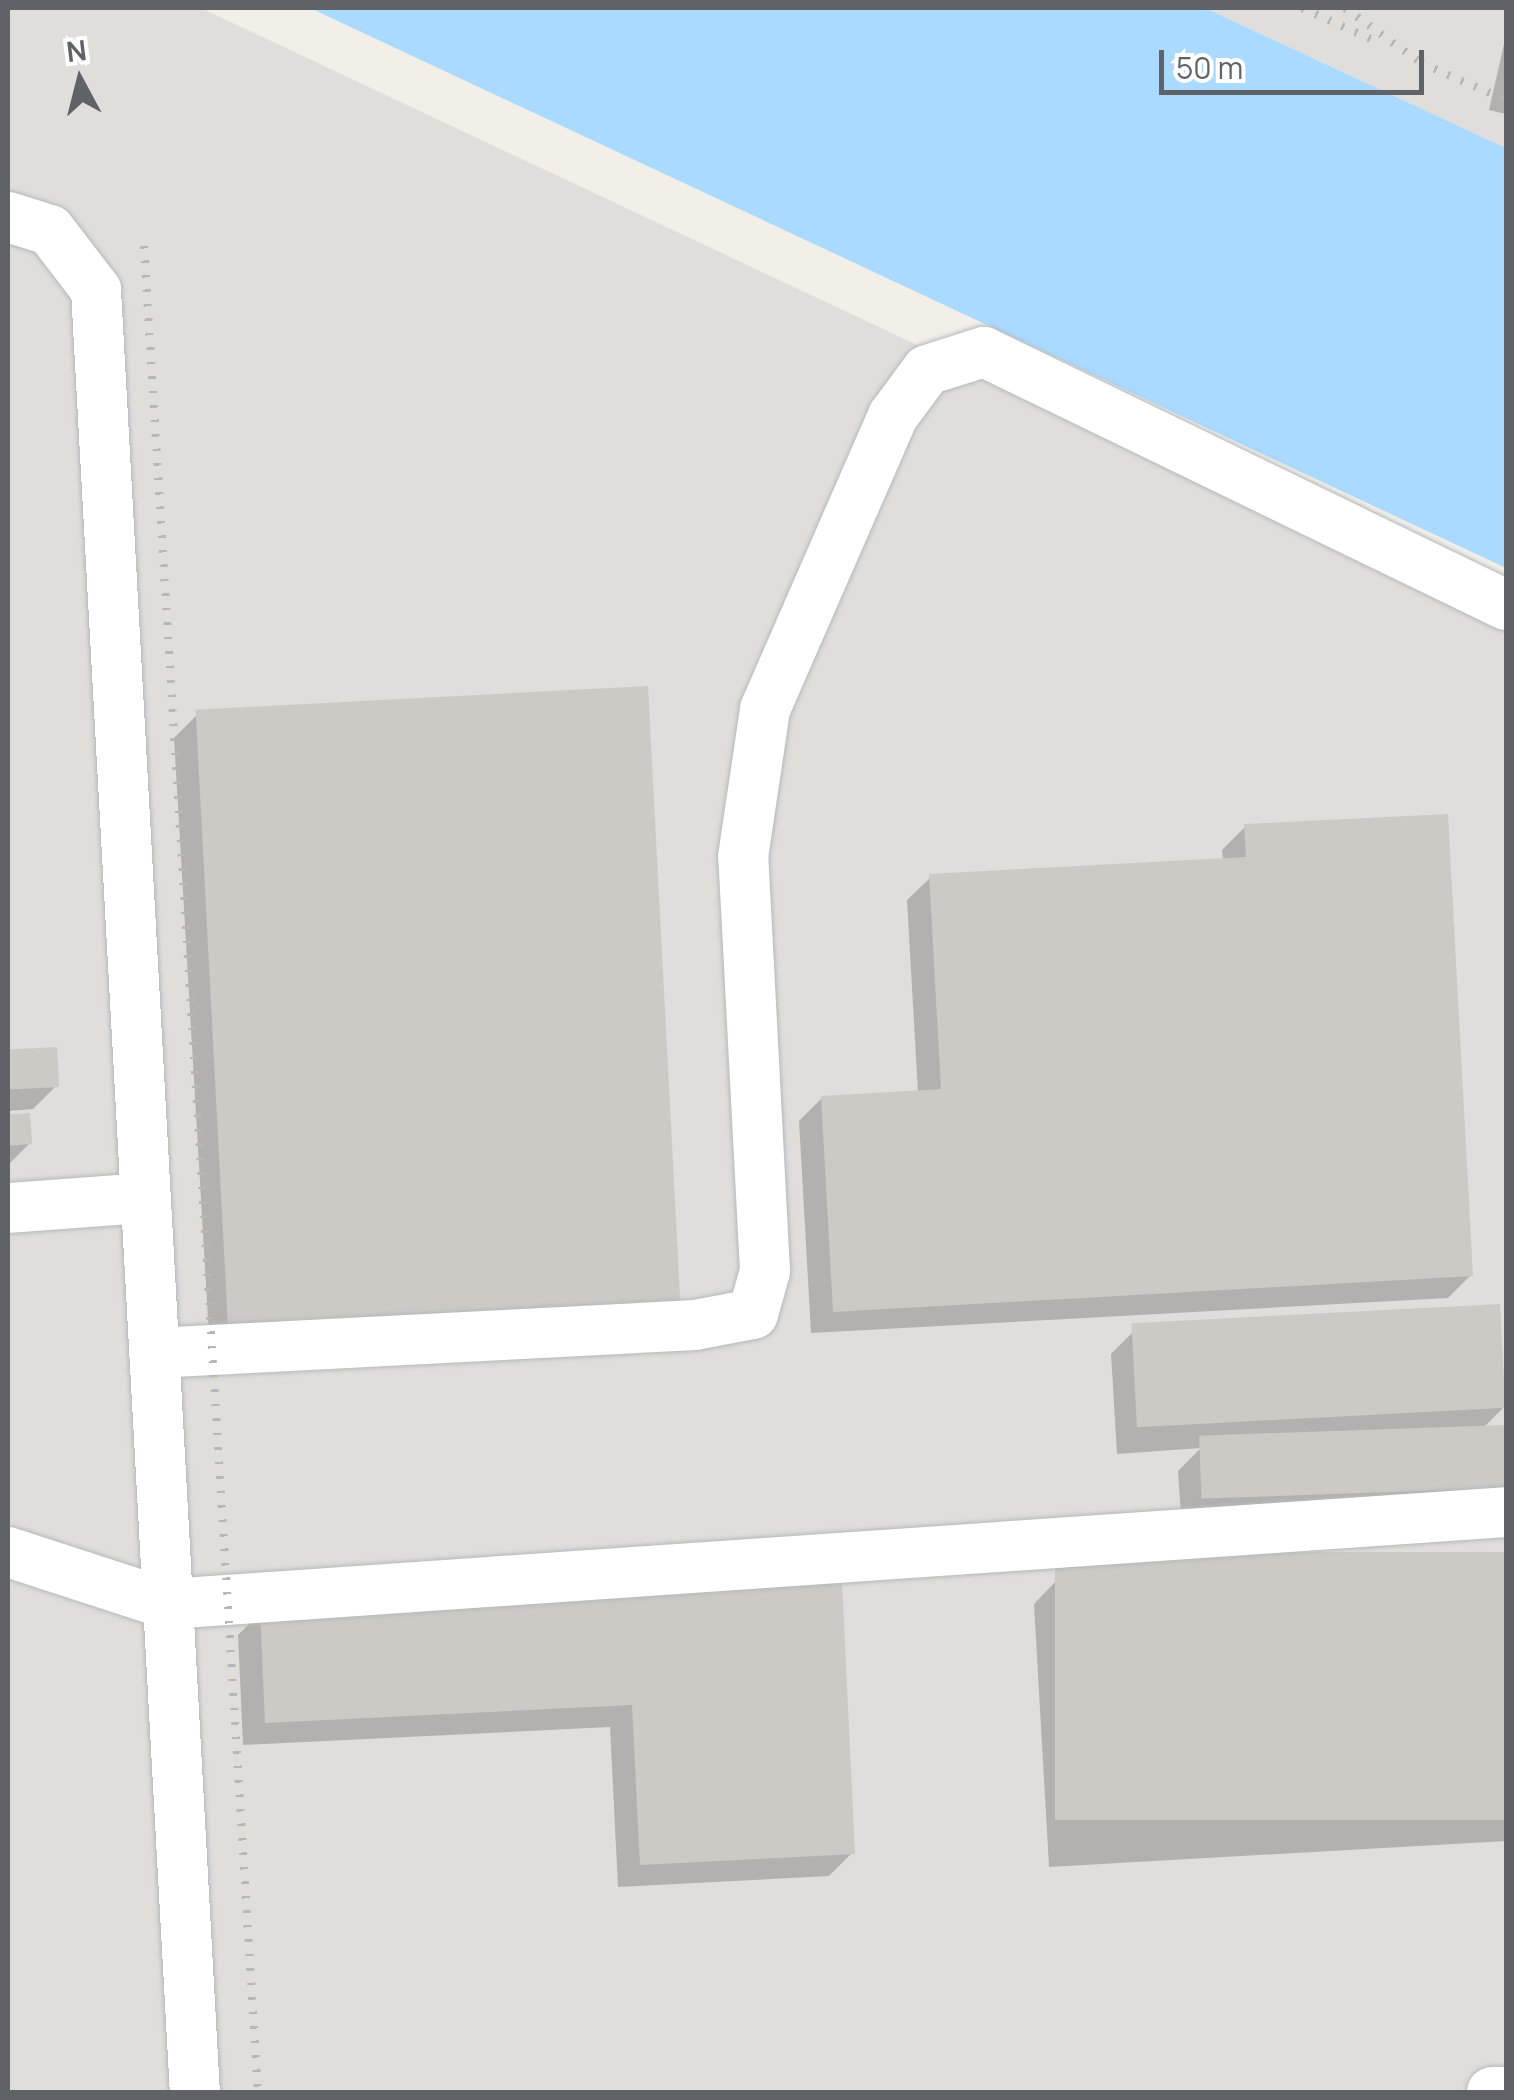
<!DOCTYPE html>
<style>
body{margin:0}
#map{position:relative;width:1514px;height:2100px;overflow:hidden;background:#f1efe8;font-family:Manrope,sans-serif}
div>[style]{position:absolute}
[style*='--x']{left:calc(var(--x)*1px);top:calc(var(--y)*1px);width:calc(var(--w)*1px);rotate:calc(var(--a)*1deg)}
.industrial>*{inset:0;background:#e0deda}
.water>*{inset:0;background:#aadaff}
.shadow>*{inset:0;background:#0003}
.building>*{inset:0;background:#cccac5;transform-origin:0 0}
.roads{filter:drop-shadow(0 0 2px #b5b8bc) drop-shadow(0 0 2px #b5b8bc)}
.minor>*{height:50px;margin:-25px;padding:0 25px;transform-origin:25px;border-radius:25px;background:#fff}
.rail>*{height:8px;margin-top:-4px;transform-origin:0;background:repeating-linear-gradient(90deg,#b6b7b8 0 2.5px,transparent 0 14.5px)}
span{translate:-50% -50%;white-space:nowrap;text-align:center;line-height:1.15;-webkit-text-stroke:9px #fff;paint-order:stroke}
.frame{position:absolute;inset:0;border:10px solid #5f6368;pointer-events:none}
.north{position:absolute;left:30px;top:30px;width:100px;height:100px;-webkit-text-stroke:8px #fff;paint-order:stroke;rotate:353deg;font-size:28px;font-weight:700;line-height:40px;text-align:center;color:#5f6368}
.north::after{content:'';display:block;margin:auto;width:35px;height:45px;background:#5f6368;clip-path:polygon(50% 0,100% 100%,50% 72%,0 100%)}
.scale{position:absolute;left:1159px;top:50px;width:265px;height:45px;box-sizing:border-box;border:5px solid #5f6368;border-top:0;padding-left:12px;font-size:30px;line-height:35px;white-space:nowrap;color:#5f6368;-webkit-text-stroke:8px #fff;paint-order:stroke}
</style>
<div id="map">
<div class="industrial">
<div style="clip-path:polygon(8px 8px,201px 8px,1506px 622px,1506px 2092px,8px 2092px)"></div>
<div style="clip-path:polygon(1205px 8px,1506px 8px,1506px 148px)"></div>
</div>
<div class="water">
<div style="clip-path:polygon(310px 8px,1205px 8px,1506px 148px,1506px 568px)"></div>
</div>
<div class="shadow">
<div style="clip-path:polygon(1506px 35px,1506px 114px,1489px 110px)"></div>
<div style="clip-path:polygon(197px 715px,682px 1303px,210px 1353px,174px 738px)"></div>
<div style="clip-path:polygon(1245px 827px,1471px 1275px,1448px 1298px,811px 1333px,799px 1121px,822px 1098px,918px 1093px,907px 900px,931px 877px,1223px 861px,1222px 850px)"></div>
<div style="clip-path:polygon(55px 1050px,56px 1086px,33px 1109px,8px 1111px,8px 1052px)"></div>
<div style="clip-path:polygon(28px 1116px,30px 1143px,8px 1165px,8px 1117px)"></div>
<div style="clip-path:polygon(1134px 1331px,1504px 1407px,1482px 1429px,1505px 1487px,1182px 1529px,1178px 1471px,1201px 1448px,1117px 1454px,1111px 1354px)"></div>
<div style="clip-path:polygon(1506px 1555px,1506px 1841px,1049px 1867px,1034px 1604px,1057px 1580px)"></div>
<div style="clip-path:polygon(839px 1583px,852px 1853px,829px 1876px,618px 1887px,610px 1727px,243px 1745px,238px 1635px,261px 1612px)"></div>
</div>
<div class="building">
<div style="left:648px;top:686px;width:619px;height:453px;rotate:87deg"></div>
<div style="clip-path:polygon(1448px 814px,1473px 1276px,833px 1312px,821px 1096px,941px 1089px,929px 874px,1246px 857px,1244px 824px)"></div>
<div style="left:57px;top:1047px;width:40px;height:49px;rotate:87deg"></div>
<div style="left:30px;top:1113px;width:31px;height:22px;rotate:86deg"></div>
<div style="left:1500px;top:1304px;width:104px;height:369px;rotate:87deg"></div>
<div style="left:1504px;top:1425px;width:63px;height:305px;rotate:88deg"></div>
<div style="left:1506px;top:1552px;width:268px;height:451px;rotate:90deg"></div>
<div style="clip-path:polygon(842px 1581px,855px 1854px,640px 1865px,632px 1705px,265px 1723px,260px 1609px)"></div>
</div>
<div class="roads">
<div class="minor">
<div style="--x:8;--y:217;--w:44;--a:17.2"></div>
<div style="--x:50;--y:230;--w:76;--a:52.5"></div>
<div style="--x:96;--y:290;--w:1805;--a:86.86"></div>
<div style="--x:8;--y:1208;--w:137;--a:-4.2"></div>
<div style="--x:154;--y:1353;--w:542;--a:-2.96"></div>
<div style="--x:695;--y:1325;--w:59;--a:-10.7"></div>
<div style="--x:753;--y:1314;--w:45;--a:-74.4"></div>
<div style="--x:765;--y:1271;--w:415;--a:-93"></div>
<div style="--x:743;--y:857;--w:150;--a:-81.5"></div>
<div style="--x:765;--y:709;--w:320;--a:-66.4"></div>
<div style="--x:893;--y:416;--w:57;--a:-53.5"></div>
<div style="--x:927;--y:370;--w:60;--a:-17.5"></div>
<div style="--x:984;--y:352;--w:580;--a:25.86"></div>
<div style="--x:8;--y:1552;--w:168;--a:18"></div>
<div style="--x:168;--y:1604;--w:1341;--a:-3.93"></div>
<div style="--x:1492;--y:2092;--w:14;--a:0"></div>
</div>
</div>
<div class="rail">
<div style="--x:1302;--y:8;--w:80;--a:24.3"></div>
<div style="--x:1345;--y:8;--w:94;--a:35.9"></div>
<div style="--x:1421;--y:63;--w:93;--a:23.5"></div>
<div style="--x:144;--y:246;--w:1850;--a:86.47"></div>
</div>
<div class="frame"></div>
<div class="north">N</div>
<div class="scale">50 m</div>
</div>
